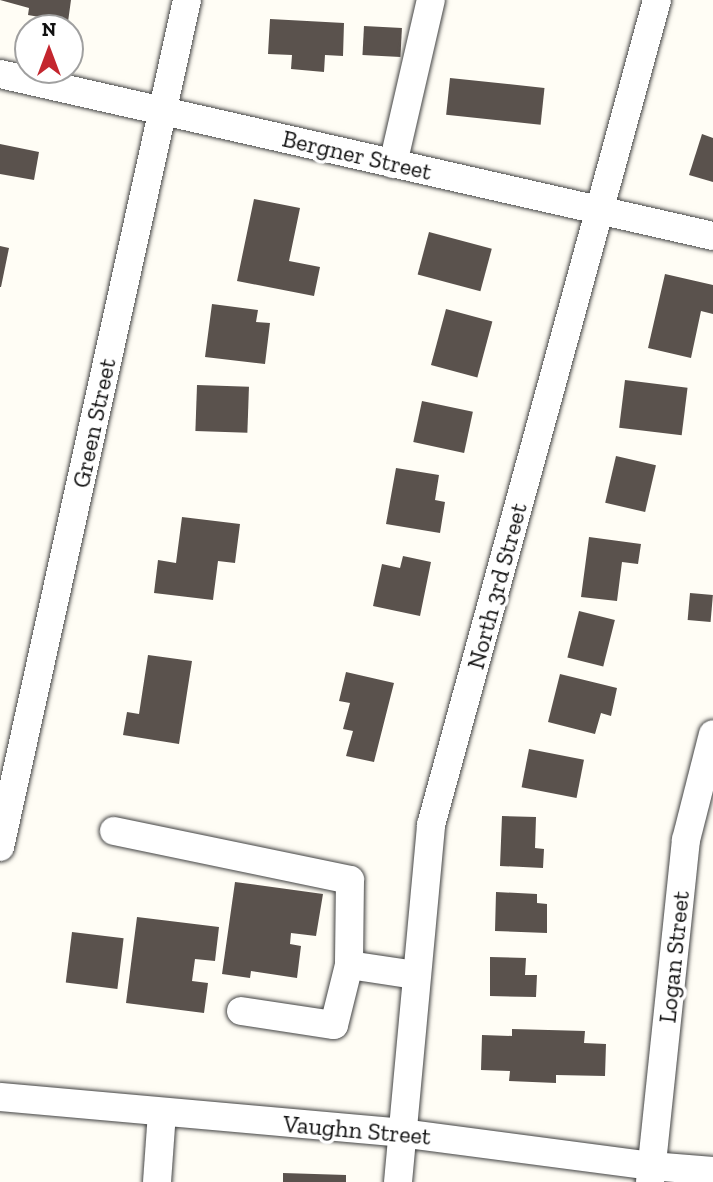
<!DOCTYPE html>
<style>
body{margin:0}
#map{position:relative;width:713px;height:1182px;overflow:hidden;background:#fffdf5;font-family:"Zilla Slab",serif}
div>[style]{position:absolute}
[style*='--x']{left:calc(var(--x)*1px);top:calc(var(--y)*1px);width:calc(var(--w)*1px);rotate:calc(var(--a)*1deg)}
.building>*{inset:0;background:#5a524d;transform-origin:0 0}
.roads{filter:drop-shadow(0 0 2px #444) drop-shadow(0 0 2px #444)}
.minor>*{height:28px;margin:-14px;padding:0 14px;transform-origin:14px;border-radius:14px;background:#fff}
span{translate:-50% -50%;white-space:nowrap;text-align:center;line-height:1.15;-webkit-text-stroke:7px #fff;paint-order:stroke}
.street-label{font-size:24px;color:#111}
.north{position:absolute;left:14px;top:14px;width:70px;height:70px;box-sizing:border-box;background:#fff;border:2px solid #a0a0a0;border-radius:50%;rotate:0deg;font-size:19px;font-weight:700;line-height:28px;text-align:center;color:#111}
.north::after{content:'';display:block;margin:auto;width:24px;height:32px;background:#c4262e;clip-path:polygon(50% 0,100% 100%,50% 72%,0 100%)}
</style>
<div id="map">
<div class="building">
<div style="clip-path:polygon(0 0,71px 0,68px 22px,28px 15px,29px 8px)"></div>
<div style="clip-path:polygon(270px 19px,344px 23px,343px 56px,325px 55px,324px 72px,291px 69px,292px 55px,268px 54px)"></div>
<div style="left:364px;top:26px;width:38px;height:29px;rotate:3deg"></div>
<div style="left:450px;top:78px;width:95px;height:37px;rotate:6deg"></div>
<div style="clip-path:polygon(702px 134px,713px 138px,713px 182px,689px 175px)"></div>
<div style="clip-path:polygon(0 144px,39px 152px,34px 180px,0 174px)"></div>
<div style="clip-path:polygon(254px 199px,300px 208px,289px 261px,320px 267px,314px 296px,237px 281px)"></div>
<div style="left:429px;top:232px;width:65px;height:44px;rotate:15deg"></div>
<div style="clip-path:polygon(0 246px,9px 248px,1px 287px,0 287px)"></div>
<div style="clip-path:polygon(665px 274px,713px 285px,713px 314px,701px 311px,691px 358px,648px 348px)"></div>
<div style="clip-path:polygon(212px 304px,258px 310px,256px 322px,270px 323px,265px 364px,205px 357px)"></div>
<div style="left:446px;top:309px;width:48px;height:58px;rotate:15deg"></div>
<div style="left:625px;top:380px;width:63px;height:48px;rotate:7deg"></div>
<div style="left:197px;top:385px;width:52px;height:46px;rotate:2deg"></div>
<div style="left:422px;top:401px;width:52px;height:42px;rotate:12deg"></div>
<div style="left:616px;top:456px;width:41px;height:48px;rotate:13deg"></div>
<div style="clip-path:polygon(396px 468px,439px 475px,435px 500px,445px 502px,440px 533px,386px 524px)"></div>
<div style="clip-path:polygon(182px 517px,240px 524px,235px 563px,218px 561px,213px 600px,154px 593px,158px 560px,176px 563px)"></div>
<div style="clip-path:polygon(589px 537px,641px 544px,638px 564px,622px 562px,617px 601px,581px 597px)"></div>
<div style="clip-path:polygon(403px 556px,431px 562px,420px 616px,373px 606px,382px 564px,400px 568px)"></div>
<div style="left:690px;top:593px;width:23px;height:27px;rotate:5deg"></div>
<div style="left:579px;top:611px;width:37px;height:48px;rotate:14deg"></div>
<div style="clip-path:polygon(148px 655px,192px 661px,179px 744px,123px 735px,127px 712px,139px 714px)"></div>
<div style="clip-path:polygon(346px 672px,394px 683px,374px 762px,346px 756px,353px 731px,343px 729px,350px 703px,339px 701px)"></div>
<div style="clip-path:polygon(560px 674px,617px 688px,611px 716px,601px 713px,595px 734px,548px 722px)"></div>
<div style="left:529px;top:749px;width:56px;height:39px;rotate:11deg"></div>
<div style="clip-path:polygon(502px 816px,536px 817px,535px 848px,544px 849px,543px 868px,500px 866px)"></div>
<div style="clip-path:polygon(235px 882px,323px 894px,316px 936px,291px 933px,290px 944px,301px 946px,297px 978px,251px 971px,250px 978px,222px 974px)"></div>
<div style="clip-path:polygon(496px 892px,537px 894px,537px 903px,547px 904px,547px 933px,495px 931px)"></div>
<div style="clip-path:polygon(137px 917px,219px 927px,215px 961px,195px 959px,192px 981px,208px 983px,204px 1013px,126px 1003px)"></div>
<div style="left:72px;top:932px;width:52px;height:51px;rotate:7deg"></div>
<div style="clip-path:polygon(490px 957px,526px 958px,525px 975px,537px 975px,536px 997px,490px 996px)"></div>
<div style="clip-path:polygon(512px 1029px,585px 1031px,584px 1043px,606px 1044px,605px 1076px,556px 1075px,556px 1083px,509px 1081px,510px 1071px,481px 1070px,482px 1035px,512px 1036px)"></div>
<div style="clip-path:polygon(283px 1173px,346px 1175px,346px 1182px,283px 1182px)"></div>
</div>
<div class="roads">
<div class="minor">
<div style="--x:0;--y:74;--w:731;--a:12.8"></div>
<div style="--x:393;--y:164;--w:168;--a:-77"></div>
<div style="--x:114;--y:831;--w:241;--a:11.7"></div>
<div style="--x:350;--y:880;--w:85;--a:90.7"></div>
<div style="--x:349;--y:965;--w:68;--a:8.5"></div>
<div style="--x:0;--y:847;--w:867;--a:-77.55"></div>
<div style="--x:241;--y:1011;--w:94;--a:8.6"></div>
<div style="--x:334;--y:1025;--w:62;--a:-76"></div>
<div style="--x:0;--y:1097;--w:403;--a:5.1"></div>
<div style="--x:401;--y:1133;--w:252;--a:7.5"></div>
<div style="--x:651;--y:1166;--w:62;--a:4.6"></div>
<div style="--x:157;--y:1182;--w:69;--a:-85.9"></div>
<div style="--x:398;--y:1182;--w:359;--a:-84.7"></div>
<div style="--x:431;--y:825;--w:855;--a:-74.68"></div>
<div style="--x:650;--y:1182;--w:344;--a:-84"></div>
<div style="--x:686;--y:840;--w:109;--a:-75.7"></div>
</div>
</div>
<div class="street-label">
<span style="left:357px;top:155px;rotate:13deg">Bergner Street</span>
<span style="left:94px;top:423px;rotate:-78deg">Green Street</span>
<span style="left:497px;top:586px;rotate:-75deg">North 3rd Street</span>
<span style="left:674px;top:957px;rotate:-84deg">Logan Street</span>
<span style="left:357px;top:1130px;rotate:5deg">Vaughn Street</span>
</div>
<div class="north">N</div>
</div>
